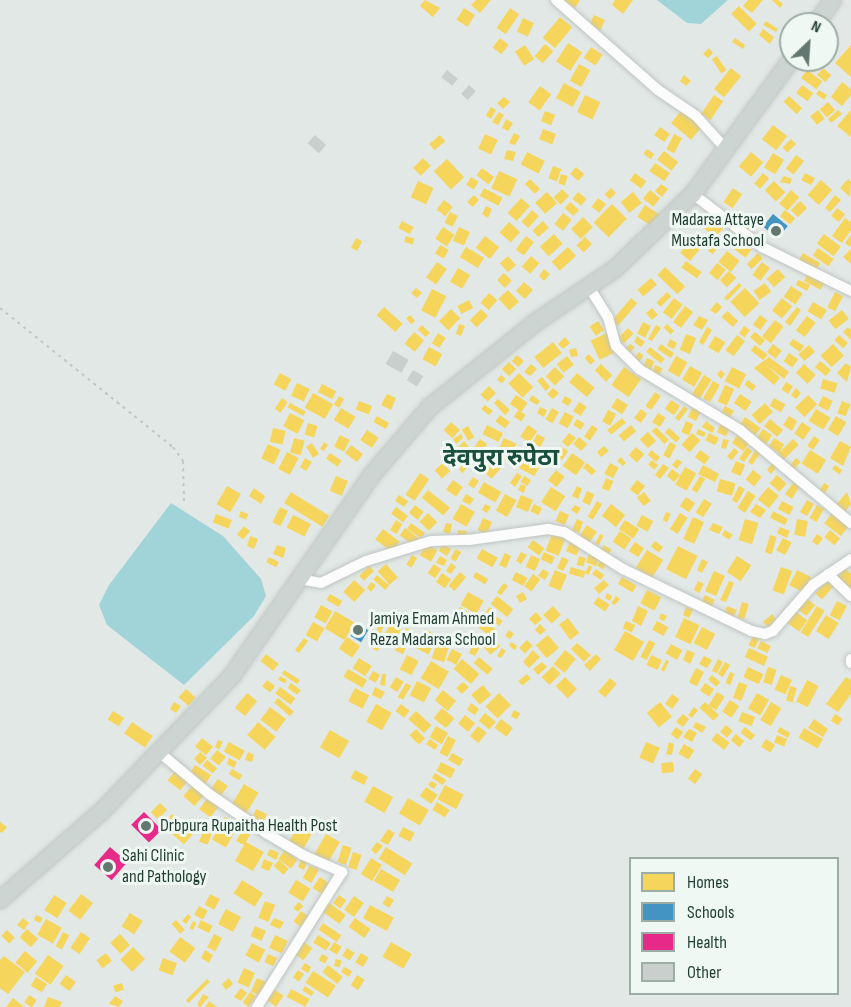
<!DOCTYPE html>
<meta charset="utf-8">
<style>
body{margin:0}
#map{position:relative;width:851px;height:1007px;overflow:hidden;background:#e2e8e5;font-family:"Sofia Sans Condensed","Noto Sans Devanagari",sans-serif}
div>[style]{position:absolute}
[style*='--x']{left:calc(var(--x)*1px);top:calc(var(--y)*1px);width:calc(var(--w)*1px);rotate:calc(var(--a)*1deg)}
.water>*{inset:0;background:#a0d4d9}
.homes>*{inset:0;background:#f6d55c;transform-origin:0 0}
.schools>*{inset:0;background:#4393c3;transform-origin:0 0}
.health>*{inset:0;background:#e7298a;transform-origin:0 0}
.building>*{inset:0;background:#c9cfcc;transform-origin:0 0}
.path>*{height:2px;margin-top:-1px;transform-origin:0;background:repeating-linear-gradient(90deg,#bfc8c5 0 3px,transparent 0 7.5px)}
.roads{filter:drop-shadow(0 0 2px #bfc5c2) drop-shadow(0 0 2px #bfc5c2)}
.street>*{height:10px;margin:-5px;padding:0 5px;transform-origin:5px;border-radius:5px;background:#fbfcfb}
.primary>*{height:16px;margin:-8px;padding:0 8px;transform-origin:8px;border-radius:8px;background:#cdd5d2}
.dots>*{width:16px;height:16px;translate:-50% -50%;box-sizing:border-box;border:3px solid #f0f8f3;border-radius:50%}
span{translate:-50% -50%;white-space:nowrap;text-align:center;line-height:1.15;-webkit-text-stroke:6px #f0f8f3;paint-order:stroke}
.poi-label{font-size:18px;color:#1f3c33}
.right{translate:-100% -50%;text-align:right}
.left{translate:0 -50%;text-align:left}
.district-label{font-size:24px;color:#1a4f3f;font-weight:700}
.legend{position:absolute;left:629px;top:857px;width:210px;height:138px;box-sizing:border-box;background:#f0f8f3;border:2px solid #9cada6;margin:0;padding:8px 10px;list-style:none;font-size:18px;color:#1f3c33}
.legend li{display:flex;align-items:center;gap:12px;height:30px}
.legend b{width:30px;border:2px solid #9cada6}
.north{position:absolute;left:779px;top:12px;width:60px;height:60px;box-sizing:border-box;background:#f0f8f3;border:2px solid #9cada6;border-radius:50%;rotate:25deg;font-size:16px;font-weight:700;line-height:24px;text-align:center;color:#1f3c33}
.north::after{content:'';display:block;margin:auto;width:21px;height:27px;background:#637871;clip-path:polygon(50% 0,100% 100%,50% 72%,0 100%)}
</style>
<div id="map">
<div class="water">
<div style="clip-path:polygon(657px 0,728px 0,701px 24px,687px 23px)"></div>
<div style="clip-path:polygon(171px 503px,223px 536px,261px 579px,266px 596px,254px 616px,184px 685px,107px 625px,99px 605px,109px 585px)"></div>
</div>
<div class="homes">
<div style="clip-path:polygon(425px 0,440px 8px,433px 17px,420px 6px)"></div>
<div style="clip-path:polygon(476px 0,491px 0,480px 13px,471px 5px)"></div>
<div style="clip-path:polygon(563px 0,580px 0,575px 8px)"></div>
<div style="clip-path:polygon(615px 0,633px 0,623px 14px,612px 5px)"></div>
<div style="clip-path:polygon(748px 0,763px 0,752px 13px,743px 6px)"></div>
<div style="clip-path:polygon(772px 0,778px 0,783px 4px,780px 8px)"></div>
<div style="left:739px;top:6px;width:25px;height:11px;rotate:45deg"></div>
<div style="left:464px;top:8px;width:13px;height:14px;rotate:32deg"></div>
<div style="left:510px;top:8px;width:11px;height:24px;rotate:34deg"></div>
<div style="left:594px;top:15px;width:12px;height:11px;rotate:24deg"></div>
<div style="left:560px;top:17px;width:16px;height:27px;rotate:40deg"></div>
<div style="left:523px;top:18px;width:12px;height:15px;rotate:24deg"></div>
<div style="clip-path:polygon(766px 21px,778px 29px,776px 32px,763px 25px)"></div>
<div style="clip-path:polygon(763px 29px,774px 37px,770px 44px,759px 35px)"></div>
<div style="left:500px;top:38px;width:11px;height:12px;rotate:38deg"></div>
<div style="clip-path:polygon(735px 38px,745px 45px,743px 49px,732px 42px)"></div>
<div style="left:568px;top:43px;width:17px;height:22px;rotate:33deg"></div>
<div style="left:545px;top:44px;width:11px;height:16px;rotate:41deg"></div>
<div style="left:525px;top:45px;width:17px;height:12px;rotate:57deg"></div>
<div style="clip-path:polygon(851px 45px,851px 77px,835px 63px)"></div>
<div style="left:591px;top:47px;width:14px;height:13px;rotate:34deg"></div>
<div style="clip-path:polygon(709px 48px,713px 53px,708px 58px,703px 54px)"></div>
<div style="left:717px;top:56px;width:17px;height:6px;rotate:57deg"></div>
<div style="clip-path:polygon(817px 60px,823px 60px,814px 72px,810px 69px)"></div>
<div style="left:579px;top:64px;width:13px;height:19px;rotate:29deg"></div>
<div style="left:731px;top:68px;width:13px;height:27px;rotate:39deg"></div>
<div style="left:823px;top:68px;width:11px;height:9px;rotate:41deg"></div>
<div style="left:807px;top:70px;width:19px;height:10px;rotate:36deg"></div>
<div style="clip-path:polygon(684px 75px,691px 81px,686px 86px,680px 81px)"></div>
<div style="clip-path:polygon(842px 82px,851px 89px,851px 95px,842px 106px,831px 97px)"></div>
<div style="left:564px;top:83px;width:19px;height:17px;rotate:28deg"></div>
<div style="left:802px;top:85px;width:14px;height:10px;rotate:36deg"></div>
<div style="left:540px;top:86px;width:14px;height:20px;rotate:36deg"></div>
<div style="clip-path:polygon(819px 90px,827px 95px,824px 100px,816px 94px)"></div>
<div style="left:585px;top:95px;width:17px;height:19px;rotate:25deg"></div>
<div style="left:714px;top:95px;width:11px;height:23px;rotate:34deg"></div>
<div style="left:789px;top:96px;width:18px;height:8px;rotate:43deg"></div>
<div style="clip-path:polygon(504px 97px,510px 102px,503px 109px,497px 103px)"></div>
<div style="left:828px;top:102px;width:11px;height:11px;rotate:49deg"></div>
<div style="left:491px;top:107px;width:6px;height:10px;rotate:31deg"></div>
<div style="left:682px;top:110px;width:26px;height:17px;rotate:40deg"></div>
<div style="left:818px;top:110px;width:11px;height:10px;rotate:52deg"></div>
<div style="clip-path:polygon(838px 110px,842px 114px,831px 123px,828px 119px)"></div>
<div style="clip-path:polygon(851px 110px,851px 137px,837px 126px)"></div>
<div style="left:545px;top:111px;width:11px;height:11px;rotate:22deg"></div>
<div style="clip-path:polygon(499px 112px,504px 115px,498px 125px,492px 122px)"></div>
<div style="clip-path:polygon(506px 119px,513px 123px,508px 131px,502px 128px)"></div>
<div style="left:773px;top:125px;width:18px;height:18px;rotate:38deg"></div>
<div style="left:660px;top:127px;width:12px;height:10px;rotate:35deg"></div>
<div style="left:543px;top:129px;width:14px;height:11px;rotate:21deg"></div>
<div style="clip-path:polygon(514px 133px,520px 136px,515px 145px,509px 143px)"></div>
<div style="left:485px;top:134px;width:14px;height:16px;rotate:25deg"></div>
<div style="left:674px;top:134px;width:9px;height:17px;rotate:27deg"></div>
<div style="left:440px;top:135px;width:8px;height:14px;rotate:50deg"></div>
<div style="left:791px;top:139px;width:7px;height:12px;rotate:45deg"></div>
<div style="left:647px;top:149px;width:9px;height:6px;rotate:36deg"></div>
<div style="clip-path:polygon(507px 150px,516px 152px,513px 161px,504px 159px)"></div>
<div style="left:664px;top:151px;width:18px;height:11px;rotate:38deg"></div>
<div style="left:527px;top:152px;width:20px;height:14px;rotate:27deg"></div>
<div style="left:751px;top:152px;width:16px;height:19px;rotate:40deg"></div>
<div style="left:773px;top:153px;width:13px;height:17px;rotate:32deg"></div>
<div style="left:796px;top:155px;width:10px;height:17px;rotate:37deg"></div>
<div style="left:423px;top:158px;width:11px;height:14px;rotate:45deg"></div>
<div style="left:447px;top:159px;width:25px;height:18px;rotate:47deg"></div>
<div style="left:655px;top:163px;width:18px;height:10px;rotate:34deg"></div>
<div style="left:553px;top:166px;width:9px;height:13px;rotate:21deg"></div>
<div style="left:576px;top:167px;width:11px;height:9px;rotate:41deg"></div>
<div style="left:482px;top:168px;width:15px;height:9px;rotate:37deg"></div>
<div style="left:499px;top:171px;width:20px;height:19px;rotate:24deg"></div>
<div style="left:635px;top:173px;width:14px;height:9px;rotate:36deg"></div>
<div style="left:763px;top:173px;width:8px;height:14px;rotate:40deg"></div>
<div style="left:805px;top:173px;width:11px;height:8px;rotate:27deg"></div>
<div style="left:561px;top:174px;width:7px;height:10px;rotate:16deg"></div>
<div style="clip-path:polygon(784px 176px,792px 179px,790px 184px,780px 182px)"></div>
<div style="left:471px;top:177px;width:9px;height:9px;rotate:32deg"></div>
<div style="left:530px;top:179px;width:14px;height:7px;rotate:45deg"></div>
<div style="clip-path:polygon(848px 179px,851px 182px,850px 197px,840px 188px)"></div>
<div style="left:821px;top:180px;width:15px;height:20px;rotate:42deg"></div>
<div style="left:418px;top:181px;width:17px;height:18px;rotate:24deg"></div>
<div style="left:774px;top:181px;width:16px;height:13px;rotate:45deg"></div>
<div style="clip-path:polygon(661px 184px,668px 189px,662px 197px,655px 191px)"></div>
<div style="left:484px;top:188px;width:21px;height:9px;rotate:28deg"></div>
<div style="left:611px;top:188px;width:7px;height:9px;rotate:45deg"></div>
<div style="left:733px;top:188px;width:11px;height:17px;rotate:34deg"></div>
<div style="left:562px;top:189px;width:10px;height:12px;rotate:45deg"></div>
<div style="left:650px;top:190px;width:13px;height:11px;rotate:39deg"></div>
<div style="left:791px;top:190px;width:11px;height:18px;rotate:41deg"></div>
<div style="left:547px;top:192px;width:15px;height:16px;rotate:48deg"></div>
<div style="left:578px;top:192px;width:11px;height:9px;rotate:38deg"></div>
<div style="left:633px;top:192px;width:14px;height:16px;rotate:51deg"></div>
<div style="clip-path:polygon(474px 195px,479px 200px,473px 207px,467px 202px)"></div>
<div style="clip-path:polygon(835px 195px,841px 200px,830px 212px,825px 208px)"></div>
<div style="left:521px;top:198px;width:12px;height:20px;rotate:42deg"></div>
<div style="left:598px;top:198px;width:10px;height:11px;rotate:37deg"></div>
<div style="left:444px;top:200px;width:11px;height:12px;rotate:38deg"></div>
<div style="left:800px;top:201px;width:10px;height:13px;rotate:45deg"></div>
<div style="left:570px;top:202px;width:12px;height:8px;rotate:42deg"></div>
<div style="left:612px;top:204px;width:21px;height:26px;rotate:45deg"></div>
<div style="left:645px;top:205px;width:17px;height:14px;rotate:33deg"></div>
<div style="clip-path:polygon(486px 206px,492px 209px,488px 218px,482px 214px)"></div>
<div style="left:837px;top:208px;width:10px;height:10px;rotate:37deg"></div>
<div style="left:532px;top:210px;width:9px;height:16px;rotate:41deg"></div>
<div style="left:737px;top:210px;width:22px;height:12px;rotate:39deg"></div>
<div style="left:785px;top:210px;width:13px;height:8px;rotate:39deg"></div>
<div style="left:450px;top:212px;width:9px;height:12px;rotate:27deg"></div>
<div style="left:563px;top:213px;width:11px;height:14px;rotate:38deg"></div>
<div style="left:715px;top:215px;width:15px;height:17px;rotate:42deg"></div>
<div style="left:583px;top:217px;width:14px;height:17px;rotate:45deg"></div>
<div style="clip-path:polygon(845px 218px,851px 222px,851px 230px,842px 243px,832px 236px)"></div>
<div style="left:402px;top:221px;width:13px;height:8px;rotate:27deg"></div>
<div style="left:543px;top:221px;width:9px;height:14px;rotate:49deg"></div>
<div style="left:509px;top:222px;width:15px;height:14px;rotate:42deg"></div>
<div style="left:443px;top:227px;width:14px;height:14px;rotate:34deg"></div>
<div style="left:459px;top:227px;width:12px;height:15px;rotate:24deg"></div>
<div style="left:725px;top:231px;width:10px;height:13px;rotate:45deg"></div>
<div style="left:554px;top:234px;width:13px;height:19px;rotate:48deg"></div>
<div style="left:824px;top:234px;width:21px;height:12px;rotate:37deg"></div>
<div style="clip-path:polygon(851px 235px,851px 245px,850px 247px,845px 243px)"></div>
<div style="left:406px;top:236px;width:9px;height:6px;rotate:18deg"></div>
<div style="left:485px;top:236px;width:18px;height:15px;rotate:38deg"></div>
<div style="left:526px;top:236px;width:10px;height:17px;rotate:37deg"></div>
<div style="left:585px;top:237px;width:10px;height:12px;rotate:45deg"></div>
<div style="left:356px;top:238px;width:7px;height:11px;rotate:27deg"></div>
<div style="left:692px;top:238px;width:13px;height:19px;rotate:39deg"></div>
<div style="left:739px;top:238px;width:17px;height:12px;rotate:36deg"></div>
<div style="clip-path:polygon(712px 243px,718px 246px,713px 254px,708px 251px)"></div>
<div style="left:440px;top:245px;width:10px;height:10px;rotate:29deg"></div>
<div style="left:466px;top:247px;width:21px;height:12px;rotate:31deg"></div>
<div style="left:568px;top:247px;width:12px;height:22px;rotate:48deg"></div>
<div style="left:818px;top:248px;width:19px;height:9px;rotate:35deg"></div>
<div style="clip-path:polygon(851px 249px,851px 264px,843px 257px)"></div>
<div style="left:727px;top:251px;width:16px;height:14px;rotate:38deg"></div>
<div style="left:758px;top:253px;width:7px;height:16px;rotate:45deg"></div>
<div style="left:803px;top:253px;width:20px;height:8px;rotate:30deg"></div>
<div style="left:508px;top:256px;width:12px;height:11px;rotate:48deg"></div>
<div style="left:531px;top:256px;width:11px;height:14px;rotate:41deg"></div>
<div style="left:686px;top:261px;width:19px;height:8px;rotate:35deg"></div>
<div style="left:437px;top:262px;width:12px;height:19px;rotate:35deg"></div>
<div style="left:762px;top:262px;width:10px;height:16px;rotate:37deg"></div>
<div style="left:717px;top:263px;width:11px;height:13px;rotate:38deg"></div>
<div style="left:665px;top:267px;width:28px;height:11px;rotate:44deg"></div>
<div style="left:458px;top:268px;width:14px;height:16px;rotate:30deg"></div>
<div style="clip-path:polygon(544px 269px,550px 274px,544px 281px,539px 276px)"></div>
<div style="left:778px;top:269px;width:11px;height:15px;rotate:49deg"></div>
<div style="left:729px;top:271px;width:10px;height:13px;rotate:45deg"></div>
<div style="left:504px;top:273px;width:11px;height:10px;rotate:45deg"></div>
<div style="left:808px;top:273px;width:19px;height:9px;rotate:28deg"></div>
<div style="left:651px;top:278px;width:9px;height:18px;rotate:49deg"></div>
<div style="clip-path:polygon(798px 280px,810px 285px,807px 291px,796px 285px)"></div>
<div style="left:524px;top:282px;width:12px;height:12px;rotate:42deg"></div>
<div style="left:739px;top:283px;width:4px;height:21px;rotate:45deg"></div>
<div style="left:765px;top:283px;width:11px;height:14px;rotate:56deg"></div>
<div style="left:791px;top:286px;width:14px;height:13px;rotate:34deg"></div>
<div style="clip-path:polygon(416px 288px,422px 293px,417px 298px,411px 293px)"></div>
<div style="left:745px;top:288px;width:21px;height:20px;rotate:47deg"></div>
<div style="left:432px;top:289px;width:16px;height:24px;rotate:27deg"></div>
<div style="left:508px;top:290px;width:16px;height:13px;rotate:47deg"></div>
<div style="left:667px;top:292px;width:6px;height:15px;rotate:45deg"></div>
<div style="left:835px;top:292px;width:9px;height:17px;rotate:27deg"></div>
<div style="left:489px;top:293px;width:11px;height:13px;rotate:41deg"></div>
<div style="left:631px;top:298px;width:8px;height:30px;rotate:40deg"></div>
<div style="left:674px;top:298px;width:11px;height:18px;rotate:38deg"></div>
<div style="left:782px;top:298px;width:13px;height:16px;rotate:39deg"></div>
<div style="left:469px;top:300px;width:9px;height:13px;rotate:63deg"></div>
<div style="clip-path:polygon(717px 302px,722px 307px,716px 314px,710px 310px)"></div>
<div style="left:813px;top:302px;width:16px;height:11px;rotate:30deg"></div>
<div style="left:685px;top:306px;width:10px;height:20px;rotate:37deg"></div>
<div style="left:384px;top:307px;width:25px;height:11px;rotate:42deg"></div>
<div style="clip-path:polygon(797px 307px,801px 310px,790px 326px,785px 322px)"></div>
<div style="left:652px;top:308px;width:9px;height:8px;rotate:49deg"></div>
<div style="left:451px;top:309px;width:13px;height:17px;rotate:45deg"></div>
<div style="left:481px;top:309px;width:10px;height:16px;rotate:45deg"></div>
<div style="left:842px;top:310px;width:11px;height:17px;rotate:52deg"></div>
<div style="left:727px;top:311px;width:15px;height:8px;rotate:42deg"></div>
<div style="left:410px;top:315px;width:8px;height:5px;rotate:50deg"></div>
<div style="left:760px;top:315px;width:9px;height:12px;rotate:36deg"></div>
<div style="clip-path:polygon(699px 316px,708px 320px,702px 330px,693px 325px)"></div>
<div style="left:807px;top:316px;width:11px;height:18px;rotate:38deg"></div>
<div style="left:775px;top:320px;width:11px;height:21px;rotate:38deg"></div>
<div style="left:598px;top:321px;width:11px;height:10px;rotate:56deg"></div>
<div style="left:643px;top:322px;width:9px;height:13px;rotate:27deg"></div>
<div style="clip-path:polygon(459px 324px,465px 326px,461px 336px,456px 334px)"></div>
<div style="left:667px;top:324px;width:10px;height:5px;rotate:45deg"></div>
<div style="left:422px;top:325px;width:11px;height:6px;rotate:45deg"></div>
<div style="clip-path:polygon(656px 325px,661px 328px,652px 341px,648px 339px)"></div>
<div style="left:744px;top:326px;width:7px;height:9px;rotate:34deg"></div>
<div style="clip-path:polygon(707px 327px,712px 330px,703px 345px,699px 342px)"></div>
<div style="clip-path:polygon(848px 327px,851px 330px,851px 340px,843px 332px)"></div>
<div style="left:628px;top:328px;width:8px;height:14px;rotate:45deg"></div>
<div style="left:414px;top:332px;width:13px;height:15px;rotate:39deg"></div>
<div style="clip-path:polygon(755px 332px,765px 340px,760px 346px,750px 337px)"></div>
<div style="left:438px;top:333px;width:9px;height:12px;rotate:32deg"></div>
<div style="left:607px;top:333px;width:21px;height:18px;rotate:65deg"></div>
<div style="left:686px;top:334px;width:11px;height:17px;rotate:22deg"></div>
<div style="left:737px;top:335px;width:10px;height:19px;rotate:37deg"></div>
<div style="left:839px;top:335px;width:12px;height:7px;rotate:42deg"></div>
<div style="clip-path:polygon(637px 336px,645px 342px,641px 347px,634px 342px)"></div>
<div style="left:715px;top:336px;width:12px;height:13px;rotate:31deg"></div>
<div style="clip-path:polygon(565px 337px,570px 343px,563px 349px,558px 344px)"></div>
<div style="clip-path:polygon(670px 339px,677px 343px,674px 349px,667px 346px)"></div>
<div style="clip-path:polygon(793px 339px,804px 346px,800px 352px,789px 344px)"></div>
<div style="left:553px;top:342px;width:14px;height:24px;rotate:51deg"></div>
<div style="clip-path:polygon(630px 344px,635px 347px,629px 354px,624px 350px)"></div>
<div style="left:661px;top:344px;width:16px;height:6px;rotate:35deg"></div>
<div style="left:773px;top:344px;width:11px;height:10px;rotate:38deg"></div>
<div style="left:833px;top:344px;width:16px;height:17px;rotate:47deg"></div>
<div style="left:755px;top:345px;width:16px;height:7px;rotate:38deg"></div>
<div style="left:809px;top:345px;width:9px;height:14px;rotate:49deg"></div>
<div style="left:429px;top:347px;width:15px;height:14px;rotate:28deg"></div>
<div style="left:650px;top:347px;width:19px;height:6px;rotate:39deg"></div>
<div style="clip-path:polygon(576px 348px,578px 356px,571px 357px,569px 350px)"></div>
<div style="left:639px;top:352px;width:6px;height:9px;rotate:39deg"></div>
<div style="left:789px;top:353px;width:11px;height:10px;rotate:34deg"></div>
<div style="left:589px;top:354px;width:9px;height:6px;rotate:49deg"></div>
<div style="left:517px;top:355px;width:9px;height:8px;rotate:41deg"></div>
<div style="left:567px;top:356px;width:11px;height:13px;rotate:52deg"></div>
<div style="left:676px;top:356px;width:13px;height:17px;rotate:29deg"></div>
<div style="clip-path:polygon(769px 357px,789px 372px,784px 379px,766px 365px,780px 378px,774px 385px,754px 368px)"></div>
<div style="left:647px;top:358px;width:8px;height:12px;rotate:23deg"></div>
<div style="left:820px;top:361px;width:14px;height:8px;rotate:39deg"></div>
<div style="left:509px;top:362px;width:10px;height:10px;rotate:45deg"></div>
<div style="clip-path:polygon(846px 363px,851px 367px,847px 382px,837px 373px)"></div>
<div style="clip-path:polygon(531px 364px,537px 369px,530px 376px,524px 372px)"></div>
<div style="left:601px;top:364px;width:16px;height:9px;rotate:45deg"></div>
<div style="left:804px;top:364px;width:16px;height:12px;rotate:43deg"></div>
<div style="left:655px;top:365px;width:8px;height:9px;rotate:23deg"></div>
<div style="left:690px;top:366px;width:14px;height:16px;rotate:30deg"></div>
<div style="left:555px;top:367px;width:13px;height:13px;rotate:45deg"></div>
<div style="left:624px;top:367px;width:21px;height:22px;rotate:35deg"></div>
<div style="left:732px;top:367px;width:16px;height:16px;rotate:27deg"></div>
<div style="clip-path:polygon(721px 370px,725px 374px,721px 379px,717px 374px)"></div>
<div style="left:280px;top:373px;width:13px;height:13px;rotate:29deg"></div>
<div style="left:519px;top:373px;width:20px;height:15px;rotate:45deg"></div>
<div style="left:577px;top:373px;width:23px;height:12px;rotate:40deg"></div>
<div style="left:501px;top:375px;width:6px;height:6px;rotate:39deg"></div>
<div style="left:704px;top:375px;width:9px;height:24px;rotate:32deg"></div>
<div style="left:542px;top:377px;width:13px;height:6px;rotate:51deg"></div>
<div style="left:823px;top:379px;width:15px;height:10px;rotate:16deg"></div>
<div style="left:748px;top:380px;width:10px;height:6px;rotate:37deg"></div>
<div style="left:713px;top:381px;width:8px;height:20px;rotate:30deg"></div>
<div style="left:786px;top:382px;width:8px;height:9px;rotate:30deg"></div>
<div style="left:297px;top:383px;width:14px;height:14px;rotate:25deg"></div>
<div style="left:322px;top:384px;width:16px;height:9px;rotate:27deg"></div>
<div style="left:725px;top:385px;width:10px;height:18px;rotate:24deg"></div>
<div style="left:489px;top:386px;width:10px;height:12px;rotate:45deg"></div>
<div style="clip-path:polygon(553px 388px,559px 393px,553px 399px,547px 394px)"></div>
<div style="clip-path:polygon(796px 388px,801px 393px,796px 399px,791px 395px)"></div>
<div style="left:655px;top:392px;width:7px;height:17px;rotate:34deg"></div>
<div style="left:313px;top:393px;width:23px;height:17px;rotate:29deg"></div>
<div style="clip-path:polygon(387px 394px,396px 398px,391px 410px,381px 405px)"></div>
<div style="left:740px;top:394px;width:14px;height:11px;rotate:34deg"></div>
<div style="left:516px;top:395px;width:14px;height:11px;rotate:34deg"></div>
<div style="clip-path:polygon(532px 395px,540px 401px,537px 405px,529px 400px)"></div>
<div style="left:808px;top:395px;width:13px;height:18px;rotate:45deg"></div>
<div style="left:339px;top:396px;width:6px;height:10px;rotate:31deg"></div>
<div style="left:565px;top:396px;width:8px;height:7px;rotate:30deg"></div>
<div style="left:823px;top:396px;width:11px;height:11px;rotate:27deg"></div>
<div style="left:282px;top:398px;width:7px;height:13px;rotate:34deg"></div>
<div style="left:617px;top:398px;width:13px;height:11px;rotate:32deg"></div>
<div style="left:774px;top:398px;width:13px;height:9px;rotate:29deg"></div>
<div style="clip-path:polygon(498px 399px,510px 410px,505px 415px,494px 403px)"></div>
<div style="left:671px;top:400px;width:11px;height:11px;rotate:34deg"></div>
<div style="left:359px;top:401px;width:14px;height:9px;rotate:21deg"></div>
<div style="left:842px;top:401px;width:9px;height:13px;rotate:21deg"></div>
<div style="left:579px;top:402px;width:9px;height:11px;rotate:32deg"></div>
<div style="left:290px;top:403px;width:18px;height:5px;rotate:29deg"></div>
<div style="left:765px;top:403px;width:12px;height:18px;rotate:48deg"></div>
<div style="clip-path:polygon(485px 405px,493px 411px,489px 415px,481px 409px)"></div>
<div style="left:684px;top:406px;width:5px;height:15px;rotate:37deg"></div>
<div style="left:725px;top:406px;width:10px;height:8px;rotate:29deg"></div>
<div style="clip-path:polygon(540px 407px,547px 410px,544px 417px,537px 413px)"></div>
<div style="left:341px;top:408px;width:17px;height:14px;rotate:31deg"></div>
<div style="left:552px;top:408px;width:8px;height:13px;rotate:30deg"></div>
<div style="clip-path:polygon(692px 408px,701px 411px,696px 421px,688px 417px)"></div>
<div style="clip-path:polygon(641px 409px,647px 414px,641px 423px,634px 418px)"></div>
<div style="left:816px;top:409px;width:17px;height:14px;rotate:31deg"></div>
<div style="left:518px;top:410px;width:9px;height:8px;rotate:32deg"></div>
<div style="left:608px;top:410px;width:9px;height:13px;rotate:27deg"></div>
<div style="left:565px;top:412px;width:10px;height:13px;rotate:29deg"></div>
<div style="left:290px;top:413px;width:16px;height:15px;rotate:27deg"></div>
<div style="left:658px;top:413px;width:9px;height:11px;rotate:32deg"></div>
<div style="left:500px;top:415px;width:12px;height:8px;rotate:35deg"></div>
<div style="left:377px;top:416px;width:14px;height:7px;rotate:30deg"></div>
<div style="clip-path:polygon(789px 416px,797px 421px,792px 431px,783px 425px)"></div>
<div style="left:836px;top:416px;width:12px;height:16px;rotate:31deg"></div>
<div style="left:745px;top:417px;width:19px;height:9px;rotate:35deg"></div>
<div style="left:622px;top:418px;width:6px;height:19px;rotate:51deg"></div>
<div style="left:577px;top:419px;width:9px;height:7px;rotate:32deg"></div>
<div style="left:770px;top:419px;width:17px;height:9px;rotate:40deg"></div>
<div style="left:686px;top:421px;width:8px;height:12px;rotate:23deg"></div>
<div style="clip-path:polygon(706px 421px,715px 428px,712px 433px,702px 427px)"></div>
<div style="left:451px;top:422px;width:12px;height:11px;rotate:42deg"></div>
<div style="left:802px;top:422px;width:11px;height:14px;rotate:34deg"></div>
<div style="left:308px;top:423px;width:10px;height:12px;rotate:17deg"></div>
<div style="left:721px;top:423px;width:10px;height:10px;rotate:24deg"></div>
<div style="left:487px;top:425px;width:18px;height:10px;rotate:27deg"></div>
<div style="left:528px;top:425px;width:11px;height:14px;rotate:34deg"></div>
<div style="left:592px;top:425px;width:7px;height:14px;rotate:34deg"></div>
<div style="left:631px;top:425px;width:8px;height:16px;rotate:50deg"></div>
<div style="left:468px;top:426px;width:13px;height:7px;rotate:61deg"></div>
<div style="left:656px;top:427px;width:18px;height:6px;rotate:45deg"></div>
<div style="left:273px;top:428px;width:13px;height:14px;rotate:13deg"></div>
<div style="left:669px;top:428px;width:15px;height:6px;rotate:42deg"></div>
<div style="clip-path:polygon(698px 429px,706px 433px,704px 437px,696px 434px)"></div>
<div style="left:763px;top:429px;width:11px;height:11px;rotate:34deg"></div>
<div style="left:367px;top:430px;width:14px;height:12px;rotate:34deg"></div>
<div style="left:648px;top:432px;width:12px;height:11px;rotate:48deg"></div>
<div style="clip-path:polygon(569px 433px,576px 438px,568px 447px,562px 442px)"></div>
<div style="left:692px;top:433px;width:11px;height:16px;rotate:41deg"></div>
<div style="left:709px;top:433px;width:11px;height:8px;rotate:27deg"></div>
<div style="left:739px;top:433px;width:14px;height:12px;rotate:36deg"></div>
<div style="clip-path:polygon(461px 434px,463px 438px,456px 444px,453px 439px)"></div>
<div style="left:537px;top:434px;width:9px;height:10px;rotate:27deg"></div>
<div style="left:340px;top:435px;width:11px;height:13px;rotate:27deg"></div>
<div style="left:814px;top:436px;width:7px;height:12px;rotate:34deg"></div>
<div style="left:579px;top:437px;width:11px;height:9px;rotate:41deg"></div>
<div style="left:294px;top:438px;width:11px;height:15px;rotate:15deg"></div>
<div style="left:504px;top:438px;width:14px;height:20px;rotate:25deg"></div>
<div style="left:774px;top:438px;width:12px;height:10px;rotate:31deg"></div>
<div style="left:480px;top:439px;width:9px;height:16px;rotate:36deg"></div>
<div style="clip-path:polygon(723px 439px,729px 440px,726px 449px,721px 448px)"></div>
<div style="left:793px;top:439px;width:8px;height:21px;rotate:45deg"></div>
<div style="clip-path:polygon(464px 441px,469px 447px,463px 452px,458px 447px)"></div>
<div style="clip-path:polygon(840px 441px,851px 447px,843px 466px,830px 458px)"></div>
<div style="clip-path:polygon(324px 442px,328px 445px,324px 451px,320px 449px)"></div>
<div style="left:670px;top:442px;width:7px;height:15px;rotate:27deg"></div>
<div style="left:312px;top:443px;width:13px;height:7px;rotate:58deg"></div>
<div style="left:268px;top:444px;width:14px;height:16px;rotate:25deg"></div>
<div style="left:351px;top:445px;width:15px;height:10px;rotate:37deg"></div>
<div style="left:561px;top:446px;width:9px;height:11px;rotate:36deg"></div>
<div style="clip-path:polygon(604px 446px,609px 451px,601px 457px,597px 452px)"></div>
<div style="left:636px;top:447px;width:11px;height:11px;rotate:41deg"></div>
<div style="clip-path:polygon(747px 447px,752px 451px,744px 462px,739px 459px)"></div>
<div style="left:734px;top:448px;width:6px;height:11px;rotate:39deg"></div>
<div style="clip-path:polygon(756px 449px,761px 452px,752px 465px,748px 462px)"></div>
<div style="clip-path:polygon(651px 450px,660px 457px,656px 462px,648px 455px)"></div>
<div style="left:700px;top:450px;width:12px;height:9px;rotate:35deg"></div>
<div style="left:810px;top:450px;width:19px;height:16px;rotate:32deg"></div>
<div style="left:287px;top:452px;width:13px;height:19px;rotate:27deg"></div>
<div style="left:330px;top:453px;width:14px;height:7px;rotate:34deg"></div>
<div style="left:485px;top:453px;width:11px;height:11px;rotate:38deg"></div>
<div style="left:572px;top:453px;width:16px;height:16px;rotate:35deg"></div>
<div style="left:455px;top:456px;width:8px;height:10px;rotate:40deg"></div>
<div style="left:526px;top:456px;width:17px;height:14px;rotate:28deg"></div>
<div style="clip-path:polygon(621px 457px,626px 463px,623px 466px,617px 461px)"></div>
<div style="clip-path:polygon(305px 458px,312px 462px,306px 471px,300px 467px)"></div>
<div style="left:796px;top:458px;width:6px;height:10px;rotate:39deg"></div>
<div style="clip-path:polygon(677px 459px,682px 462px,677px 469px,672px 465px)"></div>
<div style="left:496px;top:460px;width:9px;height:17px;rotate:41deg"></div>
<div style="left:652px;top:460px;width:8px;height:6px;rotate:40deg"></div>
<div style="left:736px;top:461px;width:10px;height:12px;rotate:24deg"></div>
<div style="left:443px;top:463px;width:11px;height:11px;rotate:49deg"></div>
<div style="clip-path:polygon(463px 463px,468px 466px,463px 473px,459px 470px)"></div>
<div style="left:587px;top:463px;width:12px;height:6px;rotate:42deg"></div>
<div style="left:610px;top:463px;width:10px;height:12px;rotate:29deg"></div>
<div style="clip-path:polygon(773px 463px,777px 466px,771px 474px,767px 470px)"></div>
<div style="clip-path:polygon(663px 464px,669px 468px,660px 479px,655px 475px)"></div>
<div style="clip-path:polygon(703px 465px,719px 474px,715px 482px,698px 474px)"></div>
<div style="left:835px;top:465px;width:9px;height:5px;rotate:36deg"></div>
<div style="left:685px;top:467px;width:13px;height:20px;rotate:29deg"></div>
<div style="clip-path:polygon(672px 469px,680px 475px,674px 482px,667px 476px)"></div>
<div style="left:556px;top:470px;width:11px;height:13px;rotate:38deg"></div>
<div style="left:753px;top:470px;width:11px;height:12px;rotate:38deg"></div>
<div style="left:420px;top:473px;width:11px;height:26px;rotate:34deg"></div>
<div style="clip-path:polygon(517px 473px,522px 476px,515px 487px,510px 483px)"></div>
<div style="left:777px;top:475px;width:13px;height:11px;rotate:42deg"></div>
<div style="left:336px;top:476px;width:13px;height:16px;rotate:23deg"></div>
<div style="left:524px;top:476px;width:8px;height:7px;rotate:30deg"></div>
<div style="left:700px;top:476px;width:6px;height:16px;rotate:31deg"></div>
<div style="left:473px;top:477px;width:7px;height:9px;rotate:34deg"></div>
<div style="left:606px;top:478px;width:8px;height:11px;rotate:23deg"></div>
<div style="left:720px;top:479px;width:16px;height:13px;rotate:15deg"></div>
<div style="left:453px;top:480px;width:12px;height:12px;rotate:35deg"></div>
<div style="left:637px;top:480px;width:10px;height:12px;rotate:37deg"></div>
<div style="left:484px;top:482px;width:20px;height:12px;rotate:30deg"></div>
<div style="clip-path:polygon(793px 483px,799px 487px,792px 499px,785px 494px)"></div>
<div style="left:824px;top:483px;width:6px;height:8px;rotate:31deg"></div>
<div style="clip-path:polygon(521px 484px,526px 486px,524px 493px,518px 490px)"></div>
<div style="left:227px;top:486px;width:16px;height:21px;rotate:30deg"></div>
<div style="clip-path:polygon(577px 486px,582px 489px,578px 499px,572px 496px)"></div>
<div style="clip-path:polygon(739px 486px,745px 489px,737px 503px,732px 500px)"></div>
<div style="left:551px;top:487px;width:17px;height:18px;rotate:33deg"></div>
<div style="left:768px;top:487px;width:14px;height:16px;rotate:39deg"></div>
<div style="clip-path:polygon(254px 488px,265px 496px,261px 504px,249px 496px)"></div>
<div style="left:428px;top:490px;width:28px;height:10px;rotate:39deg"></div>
<div style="left:587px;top:491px;width:8px;height:12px;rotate:23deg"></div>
<div style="left:748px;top:491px;width:9px;height:20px;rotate:32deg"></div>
<div style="left:291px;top:492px;width:45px;height:13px;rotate:32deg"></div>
<div style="left:644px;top:492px;width:11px;height:9px;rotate:52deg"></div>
<div style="clip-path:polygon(847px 492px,851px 504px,845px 512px,836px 505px)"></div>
<div style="clip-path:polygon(466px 494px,474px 499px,470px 505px,462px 501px)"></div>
<div style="left:505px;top:494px;width:13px;height:19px;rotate:29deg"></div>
<div style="left:399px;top:495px;width:11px;height:7px;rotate:34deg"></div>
<div style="left:521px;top:495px;width:13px;height:13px;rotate:23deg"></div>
<div style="left:686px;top:497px;width:11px;height:11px;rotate:34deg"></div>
<div style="left:704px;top:499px;width:9px;height:16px;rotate:32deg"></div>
<div style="left:807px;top:500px;width:8px;height:14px;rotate:30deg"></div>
<div style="left:597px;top:501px;width:6px;height:18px;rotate:31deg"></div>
<div style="left:782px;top:501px;width:13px;height:9px;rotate:27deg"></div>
<div style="left:461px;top:504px;width:16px;height:17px;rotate:30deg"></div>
<div style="clip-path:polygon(485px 504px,491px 507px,487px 513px,482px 510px)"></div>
<div style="left:534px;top:504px;width:9px;height:8px;rotate:27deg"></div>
<div style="left:611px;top:504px;width:18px;height:15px;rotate:38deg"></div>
<div style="clip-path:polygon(756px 504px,766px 510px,760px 518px,750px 512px)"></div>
<div style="left:415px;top:505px;width:11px;height:10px;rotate:38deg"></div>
<div style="clip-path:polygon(575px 505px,581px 508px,577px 514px,571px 510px)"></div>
<div style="left:817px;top:505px;width:8px;height:15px;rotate:30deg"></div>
<div style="left:280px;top:507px;width:9px;height:17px;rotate:27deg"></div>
<div style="left:396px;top:507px;width:15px;height:8px;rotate:37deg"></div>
<div style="left:241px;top:511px;width:8px;height:6px;rotate:23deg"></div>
<div style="left:560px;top:511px;width:10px;height:11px;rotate:24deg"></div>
<div style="clip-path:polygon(773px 511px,788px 519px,785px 525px,770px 518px)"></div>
<div style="left:666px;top:512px;width:5px;height:9px;rotate:22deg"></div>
<div style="left:428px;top:513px;width:13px;height:12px;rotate:45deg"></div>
<div style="left:680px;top:513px;width:9px;height:19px;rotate:32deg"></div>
<div style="left:832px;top:513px;width:21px;height:13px;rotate:37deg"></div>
<div style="left:216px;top:514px;width:17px;height:9px;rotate:21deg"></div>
<div style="left:293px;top:515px;width:20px;height:14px;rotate:27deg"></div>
<div style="left:642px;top:515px;width:13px;height:12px;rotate:29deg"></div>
<div style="left:693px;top:517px;width:12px;height:24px;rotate:24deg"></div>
<div style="left:483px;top:518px;width:10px;height:13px;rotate:24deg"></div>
<div style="clip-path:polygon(577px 519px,583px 522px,579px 533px,572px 530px)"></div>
<div style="left:745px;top:519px;width:14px;height:22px;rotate:17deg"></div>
<div style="left:797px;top:519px;width:11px;height:16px;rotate:10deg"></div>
<div style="clip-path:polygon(396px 520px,402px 524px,397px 534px,390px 530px)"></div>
<div style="left:625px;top:520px;width:17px;height:11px;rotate:33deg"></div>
<div style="clip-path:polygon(411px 523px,425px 533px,421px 538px,407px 529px)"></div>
<div style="clip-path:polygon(446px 523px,452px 524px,450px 534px,443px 532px)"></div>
<div style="clip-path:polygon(713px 523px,723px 527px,719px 534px,709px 530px)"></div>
<div style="left:587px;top:525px;width:12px;height:13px;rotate:35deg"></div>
<div style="left:244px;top:526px;width:8px;height:11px;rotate:40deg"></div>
<div style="clip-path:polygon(780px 527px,790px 531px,787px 538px,777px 533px)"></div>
<div style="left:405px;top:528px;width:17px;height:9px;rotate:36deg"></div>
<div style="left:383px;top:529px;width:21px;height:13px;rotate:37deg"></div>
<div style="left:458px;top:530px;width:9px;height:7px;rotate:6deg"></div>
<div style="left:725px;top:530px;width:9px;height:6px;rotate:32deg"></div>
<div style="left:830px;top:530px;width:13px;height:9px;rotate:39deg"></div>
<div style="left:620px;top:531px;width:14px;height:13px;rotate:34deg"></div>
<div style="left:552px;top:534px;width:14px;height:18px;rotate:21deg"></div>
<div style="left:600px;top:534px;width:4px;height:11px;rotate:27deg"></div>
<div style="left:817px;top:534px;width:7px;height:9px;rotate:34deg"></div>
<div style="left:770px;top:535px;width:7px;height:18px;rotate:16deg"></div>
<div style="clip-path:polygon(250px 536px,258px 539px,254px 549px,247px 546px)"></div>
<div style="left:783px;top:538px;width:10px;height:14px;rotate:29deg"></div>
<div style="left:533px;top:540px;width:14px;height:9px;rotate:36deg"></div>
<div style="left:655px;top:541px;width:10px;height:7px;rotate:37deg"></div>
<div style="left:570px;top:542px;width:11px;height:10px;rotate:22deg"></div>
<div style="left:635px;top:542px;width:11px;height:11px;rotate:34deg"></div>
<div style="left:426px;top:544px;width:13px;height:13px;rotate:29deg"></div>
<div style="clip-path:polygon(442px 544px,451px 549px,447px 556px,439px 551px)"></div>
<div style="clip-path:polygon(277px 545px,286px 548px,283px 558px,273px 554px)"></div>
<div style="left:604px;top:545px;width:9px;height:6px;rotate:32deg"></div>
<div style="left:678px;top:546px;width:22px;height:26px;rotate:27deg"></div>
<div style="left:456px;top:549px;width:6px;height:11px;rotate:31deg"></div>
<div style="left:482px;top:549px;width:18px;height:11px;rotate:29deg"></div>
<div style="left:647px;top:550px;width:19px;height:21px;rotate:32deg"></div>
<div style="clip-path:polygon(521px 552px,527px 555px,521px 564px,516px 561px)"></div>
<div style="left:544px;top:552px;width:12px;height:8px;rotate:24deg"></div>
<div style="left:590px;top:552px;width:11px;height:11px;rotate:22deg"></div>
<div style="clip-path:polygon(505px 553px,511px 556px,506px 568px,499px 565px)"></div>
<div style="left:412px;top:555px;width:6px;height:11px;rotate:31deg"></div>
<div style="left:531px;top:555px;width:10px;height:13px;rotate:24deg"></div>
<div style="clip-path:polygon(440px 556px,447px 560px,444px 566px,436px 563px)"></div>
<div style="left:579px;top:556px;width:7px;height:9px;rotate:16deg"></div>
<div style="left:737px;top:556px;width:17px;height:19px;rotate:33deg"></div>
<div style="left:269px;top:557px;width:11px;height:6px;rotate:27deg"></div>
<div style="clip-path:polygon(562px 557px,569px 560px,563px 571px,557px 568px)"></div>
<div style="left:602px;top:558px;width:7px;height:9px;rotate:34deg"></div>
<div style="clip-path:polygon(702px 559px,708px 562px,702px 573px,697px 570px)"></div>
<div style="clip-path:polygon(451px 563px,456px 567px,451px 574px,446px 571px)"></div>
<div style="left:386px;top:564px;width:18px;height:11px;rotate:49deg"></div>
<div style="left:434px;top:564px;width:9px;height:11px;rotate:36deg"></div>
<div style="left:589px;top:565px;width:4px;height:9px;rotate:27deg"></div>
<div style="left:369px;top:566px;width:7px;height:14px;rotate:45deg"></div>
<div style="left:571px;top:567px;width:15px;height:7px;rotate:16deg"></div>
<div style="left:781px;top:567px;width:12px;height:25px;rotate:20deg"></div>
<div style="clip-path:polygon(845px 568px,851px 574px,851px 592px,836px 579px)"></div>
<div style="clip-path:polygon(543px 569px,549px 573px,545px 580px,538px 576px)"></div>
<div style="clip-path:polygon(596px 569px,604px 575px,601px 580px,592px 574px)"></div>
<div style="left:555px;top:570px;width:13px;height:17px;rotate:23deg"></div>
<div style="left:797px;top:570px;width:16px;height:17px;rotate:27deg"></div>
<div style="left:714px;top:571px;width:12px;height:22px;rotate:24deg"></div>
<div style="left:460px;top:572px;width:8px;height:18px;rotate:40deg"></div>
<div style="left:476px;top:572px;width:14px;height:6px;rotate:30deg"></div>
<div style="left:516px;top:572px;width:13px;height:9px;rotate:27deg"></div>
<div style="left:442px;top:573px;width:11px;height:11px;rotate:34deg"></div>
<div style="left:533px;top:574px;width:9px;height:15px;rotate:36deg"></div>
<div style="left:377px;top:575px;width:16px;height:6px;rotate:40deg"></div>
<div style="left:622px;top:577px;width:17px;height:8px;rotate:31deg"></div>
<div style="left:354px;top:580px;width:15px;height:16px;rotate:42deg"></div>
<div style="clip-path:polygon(604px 580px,609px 585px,599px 594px,594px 588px)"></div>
<div style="left:827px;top:580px;width:9px;height:18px;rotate:41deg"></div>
<div style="clip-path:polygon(698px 581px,704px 584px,699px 593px,694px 590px)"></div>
<div style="clip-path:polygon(729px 581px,734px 583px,726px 602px,720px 600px)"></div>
<div style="clip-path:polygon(371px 582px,376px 585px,371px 592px,367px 588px)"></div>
<div style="left:504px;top:583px;width:5px;height:12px;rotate:37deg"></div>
<div style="left:647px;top:590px;width:16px;height:15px;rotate:27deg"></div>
<div style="left:468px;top:592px;width:18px;height:15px;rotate:29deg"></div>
<div style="left:523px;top:592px;width:8px;height:8px;rotate:60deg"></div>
<div style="clip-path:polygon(607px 593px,612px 596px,610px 601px,605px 598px)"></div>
<div style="left:330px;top:594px;width:14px;height:7px;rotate:30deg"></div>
<div style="left:705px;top:595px;width:11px;height:8px;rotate:27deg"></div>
<div style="left:497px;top:596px;width:21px;height:10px;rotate:39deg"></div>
<div style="clip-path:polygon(616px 596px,620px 599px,615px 605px,611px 603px)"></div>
<div style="left:598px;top:597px;width:14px;height:8px;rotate:34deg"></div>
<div style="left:805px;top:597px;width:13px;height:14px;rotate:39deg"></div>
<div style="left:837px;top:601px;width:11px;height:16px;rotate:27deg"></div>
<div style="left:742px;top:602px;width:7px;height:16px;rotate:16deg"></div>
<div style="left:321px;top:605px;width:13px;height:14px;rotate:29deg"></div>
<div style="left:553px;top:606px;width:12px;height:13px;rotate:48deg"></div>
<div style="clip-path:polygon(638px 606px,648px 611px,641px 626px,632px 621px)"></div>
<div style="clip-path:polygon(727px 606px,737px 610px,733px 618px,724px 615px)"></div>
<div style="left:817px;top:606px;width:9px;height:31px;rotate:32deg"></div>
<div style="left:460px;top:607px;width:14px;height:9px;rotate:30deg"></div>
<div style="left:489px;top:607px;width:8px;height:11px;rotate:30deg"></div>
<div style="clip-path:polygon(686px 607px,693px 610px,689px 618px,683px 615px)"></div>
<div style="left:335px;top:611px;width:23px;height:20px;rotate:31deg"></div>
<div style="clip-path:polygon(536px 612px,542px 619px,535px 625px,529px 619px)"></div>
<div style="left:796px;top:612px;width:14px;height:14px;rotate:36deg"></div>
<div style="clip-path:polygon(661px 613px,667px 616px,664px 621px,659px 619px)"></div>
<div style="clip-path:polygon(772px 614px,776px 619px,768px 627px,763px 622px)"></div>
<div style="left:826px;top:615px;width:15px;height:19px;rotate:32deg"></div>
<div style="left:479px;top:616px;width:21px;height:9px;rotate:39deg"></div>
<div style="left:495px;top:616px;width:9px;height:6px;rotate:32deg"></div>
<div style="left:568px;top:618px;width:19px;height:11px;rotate:54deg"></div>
<div style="left:684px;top:618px;width:17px;height:21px;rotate:25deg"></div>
<div style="left:626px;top:621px;width:10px;height:8px;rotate:24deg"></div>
<div style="left:657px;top:621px;width:13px;height:10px;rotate:29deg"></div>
<div style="left:313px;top:622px;width:13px;height:15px;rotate:29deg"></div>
<div style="left:380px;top:622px;width:5px;height:12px;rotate:22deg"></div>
<div style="left:392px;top:622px;width:12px;height:17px;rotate:31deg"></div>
<div style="clip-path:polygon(540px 624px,546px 630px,540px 635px,535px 630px)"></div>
<div style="left:702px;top:627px;width:15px;height:18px;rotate:28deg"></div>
<div style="left:406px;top:628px;width:9px;height:25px;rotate:27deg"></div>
<div style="left:425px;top:629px;width:15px;height:21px;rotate:28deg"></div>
<div style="clip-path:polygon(509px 630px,514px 634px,510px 639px,505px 636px)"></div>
<div style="left:625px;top:631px;width:22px;height:22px;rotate:30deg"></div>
<div style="clip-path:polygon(461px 634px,468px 640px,462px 647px,454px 640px)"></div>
<div style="left:481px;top:634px;width:9px;height:6px;rotate:36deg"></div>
<div style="left:548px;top:635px;width:17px;height:16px;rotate:50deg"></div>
<div style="left:753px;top:636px;width:7px;height:10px;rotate:27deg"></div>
<div style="left:347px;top:637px;width:16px;height:14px;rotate:35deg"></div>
<div style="left:304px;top:638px;width:5px;height:15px;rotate:37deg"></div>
<div style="left:493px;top:638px;width:11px;height:13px;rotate:49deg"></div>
<div style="left:375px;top:639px;width:9px;height:9px;rotate:36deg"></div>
<div style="left:527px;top:640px;width:8px;height:11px;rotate:45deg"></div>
<div style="left:649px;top:640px;width:7px;height:19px;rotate:27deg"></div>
<div style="left:761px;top:641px;width:11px;height:8px;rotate:27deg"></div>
<div style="left:437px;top:642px;width:13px;height:17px;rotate:18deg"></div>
<div style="clip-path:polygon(474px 642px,481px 645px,475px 656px,469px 653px)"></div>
<div style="clip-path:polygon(511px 642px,517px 646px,515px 650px,509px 646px)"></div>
<div style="clip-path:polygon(577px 643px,591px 655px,584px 662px,571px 649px)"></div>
<div style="left:671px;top:644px;width:13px;height:11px;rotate:29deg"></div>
<div style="clip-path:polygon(502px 648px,506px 651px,501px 658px,497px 656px)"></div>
<div style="left:749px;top:648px;width:21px;height:10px;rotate:25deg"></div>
<div style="left:452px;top:649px;width:11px;height:12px;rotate:27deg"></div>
<div style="clip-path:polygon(533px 650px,540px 657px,529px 668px,523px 662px)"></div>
<div style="left:565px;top:650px;width:14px;height:18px;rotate:39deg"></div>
<div style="clip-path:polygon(687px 650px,695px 653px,690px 664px,683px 660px)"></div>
<div style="left:266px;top:654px;width:16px;height:9px;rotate:38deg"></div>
<div style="clip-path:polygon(596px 654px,601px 659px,590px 671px,584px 665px)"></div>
<div style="left:407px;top:655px;width:13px;height:16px;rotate:27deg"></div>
<div style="left:651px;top:655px;width:12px;height:11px;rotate:24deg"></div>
<div style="clip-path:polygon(704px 656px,712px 660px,707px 668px,699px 664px)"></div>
<div style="left:479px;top:657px;width:18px;height:8px;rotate:41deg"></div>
<div style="left:359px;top:658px;width:15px;height:12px;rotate:32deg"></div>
<div style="left:462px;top:659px;width:23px;height:13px;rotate:41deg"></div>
<div style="clip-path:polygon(718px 659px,723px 662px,717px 673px,712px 671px)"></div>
<div style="clip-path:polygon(666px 660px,669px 661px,664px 672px,661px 670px)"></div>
<div style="left:431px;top:661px;width:21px;height:20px;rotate:31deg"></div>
<div style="clip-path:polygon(542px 662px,547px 667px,538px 675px,533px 669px)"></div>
<div style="left:725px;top:662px;width:6px;height:14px;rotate:31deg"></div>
<div style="left:553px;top:666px;width:11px;height:16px;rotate:45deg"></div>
<div style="left:748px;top:667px;width:17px;height:11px;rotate:25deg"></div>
<div style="left:768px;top:667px;width:9px;height:16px;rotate:18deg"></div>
<div style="left:696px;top:668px;width:9px;height:16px;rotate:27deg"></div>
<div style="left:348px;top:669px;width:22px;height:9px;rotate:30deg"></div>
<div style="clip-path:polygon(284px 670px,300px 680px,297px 684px,282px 674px)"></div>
<div style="left:373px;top:671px;width:8px;height:9px;rotate:30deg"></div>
<div style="left:730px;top:672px;width:5px;height:12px;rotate:22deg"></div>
<div style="clip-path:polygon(382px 674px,386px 674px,385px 686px,380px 685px)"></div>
<div style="left:527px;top:674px;width:6px;height:11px;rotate:51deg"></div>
<div style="left:712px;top:675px;width:11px;height:6px;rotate:41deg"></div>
<div style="left:781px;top:675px;width:12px;height:16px;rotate:24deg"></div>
<div style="left:280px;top:676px;width:8px;height:4px;rotate:30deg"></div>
<div style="left:396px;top:677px;width:9px;height:12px;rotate:32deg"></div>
<div style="left:565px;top:677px;width:17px;height:13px;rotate:45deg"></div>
<div style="clip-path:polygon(846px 677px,851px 680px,851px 694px,838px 712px,826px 704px)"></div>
<div style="left:610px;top:678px;width:9px;height:18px;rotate:41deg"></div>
<div style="left:267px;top:680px;width:10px;height:8px;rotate:37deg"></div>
<div style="left:807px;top:680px;width:13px;height:24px;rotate:27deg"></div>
<div style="left:417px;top:681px;width:16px;height:16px;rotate:27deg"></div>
<div style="clip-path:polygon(463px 682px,469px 687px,462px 694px,456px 688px)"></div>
<div style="left:739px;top:682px;width:9px;height:17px;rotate:21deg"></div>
<div style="left:291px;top:683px;width:12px;height:6px;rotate:35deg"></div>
<div style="left:406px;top:683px;width:6px;height:16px;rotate:31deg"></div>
<div style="left:705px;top:683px;width:11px;height:9px;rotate:34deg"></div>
<div style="left:483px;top:685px;width:13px;height:15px;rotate:51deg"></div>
<div style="left:790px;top:686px;width:7px;height:15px;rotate:16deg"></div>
<div style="left:280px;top:687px;width:19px;height:8px;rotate:36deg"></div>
<div style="clip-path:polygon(375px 687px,385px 692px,381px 699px,372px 695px)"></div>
<div style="left:355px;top:688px;width:16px;height:15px;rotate:27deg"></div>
<div style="left:186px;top:689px;width:13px;height:11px;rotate:42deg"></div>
<div style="left:443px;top:690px;width:17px;height:13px;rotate:40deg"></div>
<div style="left:717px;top:692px;width:9px;height:16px;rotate:32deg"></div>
<div style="left:247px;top:693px;width:13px;height:19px;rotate:39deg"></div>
<div style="left:499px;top:693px;width:17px;height:19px;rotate:45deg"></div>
<div style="left:757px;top:693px;width:14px;height:18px;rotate:30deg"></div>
<div style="left:672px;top:694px;width:9px;height:12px;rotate:36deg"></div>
<div style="left:278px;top:698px;width:21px;height:6px;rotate:41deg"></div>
<div style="left:730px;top:700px;width:11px;height:14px;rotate:34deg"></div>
<div style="clip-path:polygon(174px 702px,181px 706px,176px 713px,170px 709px)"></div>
<div style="left:660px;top:702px;width:19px;height:17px;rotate:51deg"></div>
<div style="left:705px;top:702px;width:19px;height:8px;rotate:43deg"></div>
<div style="left:771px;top:702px;width:12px;height:21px;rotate:31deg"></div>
<div style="clip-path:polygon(471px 703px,479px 709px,475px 715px,467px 710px)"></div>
<div style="left:376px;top:704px;width:18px;height:20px;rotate:29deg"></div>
<div style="left:401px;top:704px;width:11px;height:9px;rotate:38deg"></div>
<div style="left:270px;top:707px;width:20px;height:16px;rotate:37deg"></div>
<div style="left:694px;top:707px;width:5px;height:10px;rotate:37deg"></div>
<div style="left:442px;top:708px;width:16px;height:13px;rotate:40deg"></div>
<div style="left:514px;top:710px;width:7px;height:7px;rotate:27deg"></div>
<div style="left:113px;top:711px;width:13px;height:10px;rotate:32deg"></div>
<div style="left:416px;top:711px;width:21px;height:11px;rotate:43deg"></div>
<div style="left:742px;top:712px;width:14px;height:10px;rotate:21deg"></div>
<div style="left:485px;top:713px;width:14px;height:10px;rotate:39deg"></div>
<div style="clip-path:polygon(683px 714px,689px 719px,683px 727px,676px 722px)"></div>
<div style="left:835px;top:714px;width:9px;height:8px;rotate:32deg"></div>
<div style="left:465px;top:715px;width:13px;height:11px;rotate:39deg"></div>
<div style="left:501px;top:719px;width:15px;height:11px;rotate:37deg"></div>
<div style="clip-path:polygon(814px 719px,828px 729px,823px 737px,808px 728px)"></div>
<div style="left:132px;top:722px;width:25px;height:14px;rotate:34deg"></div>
<div style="left:258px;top:722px;width:23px;height:17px;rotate:40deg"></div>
<div style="clip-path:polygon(696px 722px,706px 727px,702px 733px,693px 727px)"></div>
<div style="left:726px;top:725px;width:9px;height:9px;rotate:41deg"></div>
<div style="left:436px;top:726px;width:14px;height:13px;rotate:30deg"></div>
<div style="left:478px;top:726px;width:11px;height:13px;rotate:38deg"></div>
<div style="left:676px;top:727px;width:9px;height:9px;rotate:36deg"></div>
<div style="left:745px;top:727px;width:13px;height:7px;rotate:39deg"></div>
<div style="clip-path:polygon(780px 727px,790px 733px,788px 738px,777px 732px)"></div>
<div style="left:804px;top:728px;width:22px;height:11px;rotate:30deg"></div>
<div style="left:416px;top:729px;width:13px;height:9px;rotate:45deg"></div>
<div style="clip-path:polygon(689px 729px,697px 733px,692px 742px,683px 737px)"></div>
<div style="left:330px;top:730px;width:22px;height:20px;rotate:30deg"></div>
<div style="left:717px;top:733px;width:16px;height:9px;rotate:38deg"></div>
<div style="left:736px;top:734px;width:11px;height:8px;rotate:41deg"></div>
<div style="left:777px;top:735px;width:11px;height:8px;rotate:22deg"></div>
<div style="left:448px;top:736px;width:9px;height:19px;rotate:27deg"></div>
<div style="left:202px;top:738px;width:14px;height:11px;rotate:39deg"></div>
<div style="clip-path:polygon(430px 739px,438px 745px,435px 750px,426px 744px)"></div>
<div style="left:766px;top:739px;width:11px;height:9px;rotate:34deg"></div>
<div style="left:218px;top:740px;width:5px;height:8px;rotate:22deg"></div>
<div style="left:229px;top:742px;width:18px;height:11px;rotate:29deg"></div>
<div style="left:646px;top:742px;width:15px;height:17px;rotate:23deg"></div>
<div style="clip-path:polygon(669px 742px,674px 744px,672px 755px,666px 754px)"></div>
<div style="left:684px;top:744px;width:12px;height:11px;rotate:31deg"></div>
<div style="left:217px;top:750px;width:11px;height:11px;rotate:38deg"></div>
<div style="clip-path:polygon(200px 752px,207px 758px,200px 765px,194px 759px)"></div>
<div style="clip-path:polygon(248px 752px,254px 755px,252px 762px,245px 760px)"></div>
<div style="left:452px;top:753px;width:13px;height:8px;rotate:29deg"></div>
<div style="clip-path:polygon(229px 758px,237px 762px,234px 768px,227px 764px)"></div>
<div style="left:207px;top:760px;width:13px;height:7px;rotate:39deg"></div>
<div style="left:441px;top:762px;width:16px;height:10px;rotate:27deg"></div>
<div style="left:673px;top:762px;width:10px;height:12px;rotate:84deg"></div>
<div style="left:195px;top:765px;width:19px;height:13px;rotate:32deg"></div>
<div style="left:232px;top:769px;width:12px;height:6px;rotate:31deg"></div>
<div style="left:695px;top:769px;width:9px;height:12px;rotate:36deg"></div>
<div style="left:355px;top:770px;width:15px;height:9px;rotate:28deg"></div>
<div style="left:175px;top:771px;width:16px;height:12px;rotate:38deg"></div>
<div style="left:435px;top:773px;width:13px;height:6px;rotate:32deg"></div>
<div style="left:218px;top:779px;width:12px;height:14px;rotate:35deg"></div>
<div style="clip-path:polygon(431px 781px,437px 784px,434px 789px,428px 785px)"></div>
<div style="left:194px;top:784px;width:15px;height:16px;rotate:42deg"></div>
<div style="left:244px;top:784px;width:17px;height:25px;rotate:31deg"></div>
<div style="left:445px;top:785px;width:21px;height:16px;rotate:28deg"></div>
<div style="left:373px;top:786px;width:23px;height:18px;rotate:29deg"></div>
<div style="left:426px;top:787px;width:14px;height:11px;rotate:34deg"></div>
<div style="left:208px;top:797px;width:14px;height:15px;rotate:36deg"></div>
<div style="left:408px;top:798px;width:24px;height:18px;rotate:30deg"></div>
<div style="left:437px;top:802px;width:15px;height:9px;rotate:32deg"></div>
<div style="left:160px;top:803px;width:10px;height:13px;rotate:45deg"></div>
<div style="left:256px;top:809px;width:12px;height:10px;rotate:24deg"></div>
<div style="left:172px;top:814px;width:29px;height:15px;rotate:41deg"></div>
<div style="left:225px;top:817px;width:16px;height:26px;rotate:30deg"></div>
<div style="left:302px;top:819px;width:16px;height:26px;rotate:30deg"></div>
<div style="left:207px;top:821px;width:9px;height:22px;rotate:21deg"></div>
<div style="clip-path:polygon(0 822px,7px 827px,2px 833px,0 832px)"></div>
<div style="clip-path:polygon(245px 826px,252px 831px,246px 842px,264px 852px,253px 871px,235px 861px,244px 845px,236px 841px)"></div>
<div style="left:403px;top:827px;width:13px;height:10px;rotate:27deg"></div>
<div style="clip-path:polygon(388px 829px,395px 833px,388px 845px,380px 841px)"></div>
<div style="left:326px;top:834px;width:16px;height:24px;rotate:30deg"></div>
<div style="clip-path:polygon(377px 842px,383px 846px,376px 854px,371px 850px)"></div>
<div style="left:343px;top:845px;width:9px;height:18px;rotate:18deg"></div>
<div style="left:386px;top:847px;width:31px;height:14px;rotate:32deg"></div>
<div style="clip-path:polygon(270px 849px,279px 853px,276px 860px,267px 855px)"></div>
<div style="left:285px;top:850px;width:16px;height:11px;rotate:38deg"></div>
<div style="left:353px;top:852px;width:9px;height:16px;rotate:18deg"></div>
<div style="left:371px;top:858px;width:13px;height:19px;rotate:32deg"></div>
<div style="clip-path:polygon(264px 859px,273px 863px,269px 871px,261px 868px)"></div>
<div style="left:279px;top:860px;width:13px;height:8px;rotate:42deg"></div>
<div style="clip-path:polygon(301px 860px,307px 862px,304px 870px,298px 867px)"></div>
<div style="left:310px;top:865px;width:10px;height:15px;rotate:29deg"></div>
<div style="left:381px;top:869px;width:22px;height:14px;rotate:30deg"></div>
<div style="left:320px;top:877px;width:11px;height:13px;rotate:34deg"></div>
<div style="left:242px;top:880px;width:25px;height:16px;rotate:32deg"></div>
<div style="left:296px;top:880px;width:17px;height:15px;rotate:31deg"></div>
<div style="left:81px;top:894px;width:15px;height:21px;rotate:37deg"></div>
<div style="left:210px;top:894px;width:11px;height:12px;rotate:27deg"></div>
<div style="left:54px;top:895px;width:15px;height:18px;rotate:32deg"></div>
<div style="left:339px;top:895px;width:9px;height:10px;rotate:36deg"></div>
<div style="left:354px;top:896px;width:12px;height:17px;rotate:35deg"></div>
<div style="left:387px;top:896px;width:8px;height:9px;rotate:30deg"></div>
<div style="left:265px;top:901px;width:11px;height:18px;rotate:22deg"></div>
<div style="left:299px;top:902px;width:6px;height:8px;rotate:45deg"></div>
<div style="left:328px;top:902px;width:22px;height:11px;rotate:36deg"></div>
<div style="left:370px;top:905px;width:27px;height:15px;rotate:28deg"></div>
<div style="left:199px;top:906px;width:10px;height:10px;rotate:29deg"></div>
<div style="left:226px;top:909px;width:17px;height:17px;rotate:28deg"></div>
<div style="left:301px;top:911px;width:9px;height:13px;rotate:36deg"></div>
<div style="left:130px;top:913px;width:15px;height:16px;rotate:32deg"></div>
<div style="clip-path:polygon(188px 914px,191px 917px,186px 924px,182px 921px)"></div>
<div style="clip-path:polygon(36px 915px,43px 918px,40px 923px,34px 920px)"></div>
<div style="clip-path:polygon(23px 918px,29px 923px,24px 930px,17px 925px)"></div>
<div style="clip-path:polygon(274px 918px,284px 922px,280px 929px,270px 925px)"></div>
<div style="left:355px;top:918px;width:19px;height:11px;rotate:35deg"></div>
<div style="left:46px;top:919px;width:18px;height:18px;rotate:29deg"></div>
<div style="left:176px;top:920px;width:13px;height:6px;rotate:48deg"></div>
<div style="left:201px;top:920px;width:13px;height:8px;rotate:27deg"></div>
<div style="left:193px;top:921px;width:4px;height:8px;rotate:27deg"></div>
<div style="left:323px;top:923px;width:22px;height:8px;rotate:34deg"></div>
<div style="left:255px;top:926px;width:12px;height:11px;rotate:24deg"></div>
<div style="left:27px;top:929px;width:15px;height:11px;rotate:42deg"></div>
<div style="left:7px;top:930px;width:11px;height:8px;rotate:45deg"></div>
<div style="left:63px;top:932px;width:7px;height:16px;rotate:27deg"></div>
<div style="left:81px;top:932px;width:11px;height:19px;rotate:34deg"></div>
<div style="left:120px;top:934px;width:15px;height:13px;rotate:48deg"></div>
<div style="left:214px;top:934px;width:9px;height:15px;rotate:27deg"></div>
<div style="left:275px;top:935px;width:14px;height:14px;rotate:25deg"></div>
<div style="left:318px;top:935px;width:15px;height:9px;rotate:32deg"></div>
<div style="left:180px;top:937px;width:19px;height:18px;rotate:36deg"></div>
<div style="left:301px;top:940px;width:14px;height:15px;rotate:36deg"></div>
<div style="left:334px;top:942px;width:9px;height:9px;rotate:32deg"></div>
<div style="left:391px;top:942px;width:24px;height:17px;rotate:30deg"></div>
<div style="left:252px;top:943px;width:15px;height:14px;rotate:28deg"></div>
<div style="left:133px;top:947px;width:17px;height:18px;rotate:45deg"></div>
<div style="left:347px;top:948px;width:9px;height:9px;rotate:32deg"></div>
<div style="clip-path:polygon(205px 950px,213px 955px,209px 963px,201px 958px)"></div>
<div style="left:25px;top:951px;width:16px;height:15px;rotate:40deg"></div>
<div style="left:106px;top:953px;width:10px;height:12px;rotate:53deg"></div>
<div style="left:361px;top:953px;width:9px;height:11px;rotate:32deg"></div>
<div style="left:268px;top:954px;width:10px;height:9px;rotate:24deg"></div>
<div style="left:322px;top:954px;width:7px;height:7px;rotate:27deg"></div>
<div style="left:48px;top:955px;width:19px;height:23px;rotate:35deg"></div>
<div style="clip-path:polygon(4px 956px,25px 972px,8px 994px,0 988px,0 960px)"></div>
<div style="left:163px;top:958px;width:15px;height:13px;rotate:20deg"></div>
<div style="left:336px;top:959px;width:6px;height:7px;rotate:18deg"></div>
<div style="clip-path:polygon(305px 963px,311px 967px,308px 973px,301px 969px)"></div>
<div style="left:328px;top:965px;width:19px;height:9px;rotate:39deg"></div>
<div style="clip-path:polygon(344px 967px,352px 971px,349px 977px,341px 972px)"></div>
<div style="left:244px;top:968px;width:12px;height:16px;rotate:24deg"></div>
<div style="left:298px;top:970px;width:7px;height:9px;rotate:34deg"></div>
<div style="left:313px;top:971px;width:27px;height:14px;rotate:33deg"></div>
<div style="left:66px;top:975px;width:12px;height:11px;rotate:35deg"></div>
<div style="left:357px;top:975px;width:9px;height:12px;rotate:32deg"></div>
<div style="left:36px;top:977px;width:13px;height:10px;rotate:32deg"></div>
<div style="clip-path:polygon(229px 978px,233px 984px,226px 990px,222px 984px)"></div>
<div style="left:257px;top:978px;width:12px;height:15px;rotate:24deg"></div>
<div style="left:207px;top:979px;width:4px;height:30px;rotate:45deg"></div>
<div style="left:122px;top:983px;width:7px;height:9px;rotate:74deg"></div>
<div style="left:305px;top:986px;width:11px;height:5px;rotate:34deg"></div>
<div style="clip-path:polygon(241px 988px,247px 993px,241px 1001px,234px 997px)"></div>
<div style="left:272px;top:988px;width:14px;height:13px;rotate:34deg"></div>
<div style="left:291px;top:989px;width:21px;height:9px;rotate:28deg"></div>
<div style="left:250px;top:992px;width:7px;height:13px;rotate:34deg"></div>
<div style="clip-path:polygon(203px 994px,209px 997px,200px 1007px,197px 1005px)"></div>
<div style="left:29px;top:995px;width:9px;height:9px;rotate:32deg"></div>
<div style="clip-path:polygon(115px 996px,123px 1001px,119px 1007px,109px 1004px)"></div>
<div style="clip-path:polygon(48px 997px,62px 1002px,60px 1007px,44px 1007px)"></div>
<div style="clip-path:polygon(13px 998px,24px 1007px,6px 1007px)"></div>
<div style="clip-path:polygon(209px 1001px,217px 1007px,205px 1007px)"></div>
</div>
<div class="schools">
<div style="left:773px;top:214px;width:19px;height:16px;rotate:39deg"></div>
<div style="left:358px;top:624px;width:12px;height:14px;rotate:31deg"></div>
</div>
<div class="health">
<div style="left:144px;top:812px;width:25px;height:18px;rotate:45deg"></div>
<div style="left:110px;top:847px;width:23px;height:24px;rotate:41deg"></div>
</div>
<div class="building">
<div style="left:447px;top:70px;width:14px;height:9px;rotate:39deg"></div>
<div style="left:469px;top:85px;width:9px;height:12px;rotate:41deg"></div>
<div style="left:315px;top:135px;width:15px;height:11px;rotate:42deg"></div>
<div style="left:393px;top:351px;width:18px;height:15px;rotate:29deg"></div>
<div style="left:413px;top:370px;width:12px;height:12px;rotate:31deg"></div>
</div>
<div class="path">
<div style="--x:0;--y:308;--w:222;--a:38.8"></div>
<div style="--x:173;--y:447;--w:17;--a:54"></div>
<div style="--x:183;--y:461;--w:42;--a:88.6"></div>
</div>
<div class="roads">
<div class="street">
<div style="--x:556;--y:0;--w:136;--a:41.4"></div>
<div style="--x:658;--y:90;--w:46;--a:34.4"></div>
<div style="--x:696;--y:116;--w:45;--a:47.7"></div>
<div style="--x:693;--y:194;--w:87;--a:37.5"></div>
<div style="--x:762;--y:247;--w:99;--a:26.3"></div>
<div style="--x:589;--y:287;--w:36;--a:58"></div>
<div style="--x:608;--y:317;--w:30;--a:75"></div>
<div style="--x:616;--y:346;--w:33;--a:45"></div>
<div style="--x:639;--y:369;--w:118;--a:31.1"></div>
<div style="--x:740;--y:430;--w:145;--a:40"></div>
<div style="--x:828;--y:574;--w:32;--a:44"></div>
<div style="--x:299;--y:579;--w:22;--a:10"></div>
<div style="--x:321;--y:583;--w:50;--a:-26.1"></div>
<div style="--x:366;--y:561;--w:68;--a:-17.1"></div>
<div style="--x:431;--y:541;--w:38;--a:-2"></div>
<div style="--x:469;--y:540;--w:80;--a:-7.9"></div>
<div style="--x:548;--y:529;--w:16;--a:11"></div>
<div style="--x:564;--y:532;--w:70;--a:32.1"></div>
<div style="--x:623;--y:569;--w:142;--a:25.8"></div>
<div style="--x:751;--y:631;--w:14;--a:12"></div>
<div style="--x:765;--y:634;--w:9;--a:-21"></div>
<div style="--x:773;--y:631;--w:61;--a:-49"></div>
<div style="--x:813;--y:585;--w:46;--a:-34.4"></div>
<div style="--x:851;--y:659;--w:4;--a:90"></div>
<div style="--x:159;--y:752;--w:65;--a:40"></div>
<div style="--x:209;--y:794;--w:69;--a:34.4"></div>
<div style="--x:266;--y:833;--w:43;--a:30.7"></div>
<div style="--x:303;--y:855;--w:43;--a:23.6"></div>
<div style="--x:342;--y:872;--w:160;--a:122.2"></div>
</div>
<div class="primary">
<div style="--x:816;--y:24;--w:29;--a:-55"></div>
<div style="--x:0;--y:900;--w:135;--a:-41.1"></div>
<div style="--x:102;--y:811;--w:186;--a:-46.1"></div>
<div style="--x:231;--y:677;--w:245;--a:-55.1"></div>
<div style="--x:371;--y:476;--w:91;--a:-49.5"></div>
<div style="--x:430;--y:407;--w:136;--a:-38.7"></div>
<div style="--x:536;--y:322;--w:97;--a:-34"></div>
<div style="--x:616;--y:268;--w:107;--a:-43.9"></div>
<div style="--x:693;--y:194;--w:166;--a:-53.8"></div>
</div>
</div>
<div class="dots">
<div style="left:776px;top:231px;background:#637871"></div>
<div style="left:358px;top:630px;background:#637871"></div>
<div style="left:146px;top:826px;background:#637871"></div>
<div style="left:108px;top:867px;background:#637871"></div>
</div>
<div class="poi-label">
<span class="right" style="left:764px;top:231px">Madarsa Attaye<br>Mustafa School</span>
<span class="left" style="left:370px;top:630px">Jamiya Emam Ahmed<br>Reza Madarsa School</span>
<span class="left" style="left:160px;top:826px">Drbpura Rupaitha Health Post</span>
<span class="left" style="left:122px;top:867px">Sahi Clinic<br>and Pathology</span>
</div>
<div class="district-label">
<span style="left:501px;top:458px">देवपुरा रुपेठा</span>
</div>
<ul class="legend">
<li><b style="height:16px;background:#f6d55c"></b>Homes</li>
<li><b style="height:16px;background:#4393c3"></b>Schools</li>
<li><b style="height:16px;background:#e7298a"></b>Health</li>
<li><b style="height:16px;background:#c9cfcc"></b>Other</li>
</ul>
<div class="north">N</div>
</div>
